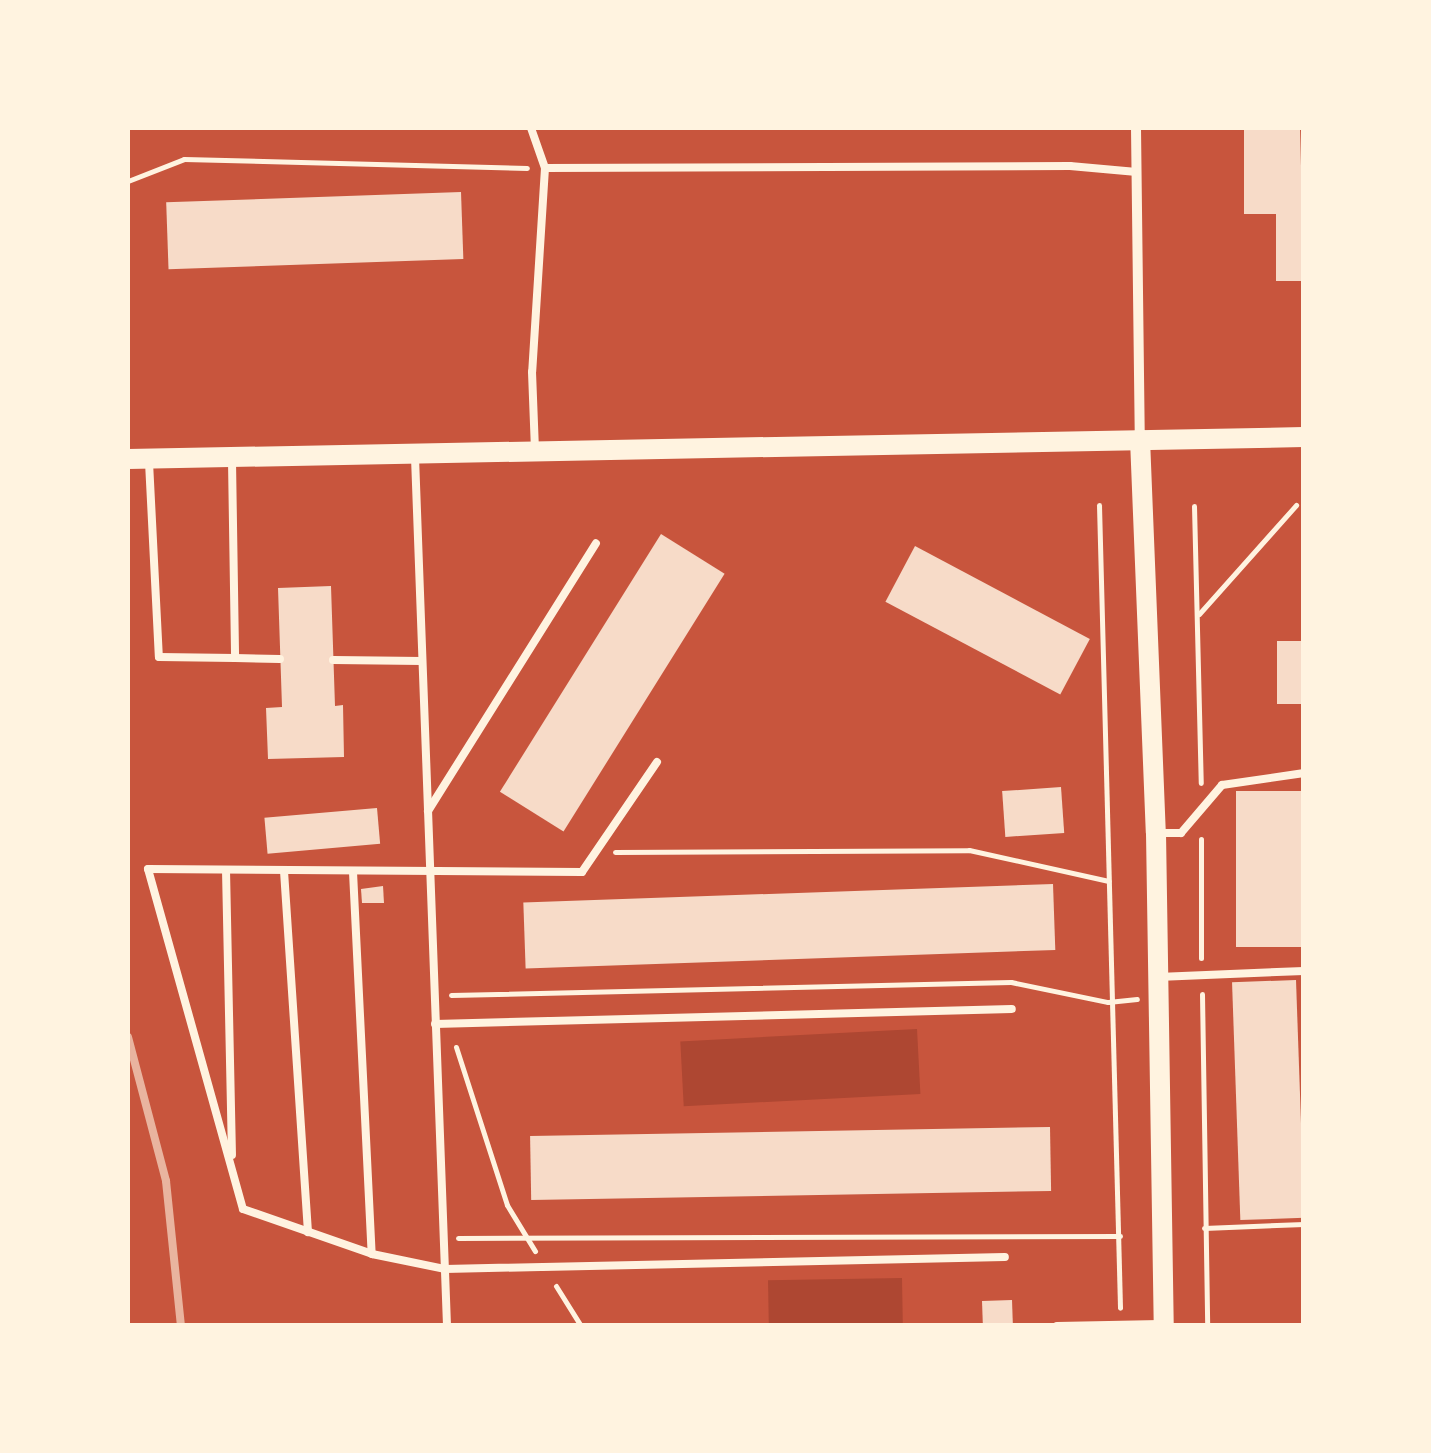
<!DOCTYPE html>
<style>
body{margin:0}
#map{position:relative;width:1431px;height:1453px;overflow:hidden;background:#c8553d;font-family:"Source Serif 4",serif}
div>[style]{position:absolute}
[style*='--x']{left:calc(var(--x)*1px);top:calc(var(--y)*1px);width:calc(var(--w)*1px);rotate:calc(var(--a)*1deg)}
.green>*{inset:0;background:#ae4732;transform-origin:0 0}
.building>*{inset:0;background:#f7dbc8;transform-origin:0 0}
.path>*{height:5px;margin:-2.5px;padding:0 2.5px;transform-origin:2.5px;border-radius:2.5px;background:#fff3e0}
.service>*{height:8px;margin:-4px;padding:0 4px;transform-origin:4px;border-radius:4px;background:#fff3e0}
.minor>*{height:10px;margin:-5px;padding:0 5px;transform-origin:5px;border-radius:5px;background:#fff3e0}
.secondary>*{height:20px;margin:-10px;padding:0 10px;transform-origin:10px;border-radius:10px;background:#fff3e0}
.rail>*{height:8px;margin:-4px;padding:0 4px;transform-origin:4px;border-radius:4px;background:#e9b49f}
span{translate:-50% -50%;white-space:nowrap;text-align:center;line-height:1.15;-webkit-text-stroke:10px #fff3e0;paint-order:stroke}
.frame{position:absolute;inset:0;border:130px solid #fff3e0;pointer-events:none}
</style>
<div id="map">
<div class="green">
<div style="left:917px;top:1029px;width:65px;height:237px;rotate:87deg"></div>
<div style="left:902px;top:1278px;width:47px;height:134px;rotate:89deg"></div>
</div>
<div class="building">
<div style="clip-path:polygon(1244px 128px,1300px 128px,1304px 281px,1276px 281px,1276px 214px,1244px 214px)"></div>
<div style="left:461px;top:192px;width:67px;height:295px;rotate:88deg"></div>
<div style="left:661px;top:534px;width:75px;height:304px;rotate:32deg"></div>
<div style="left:915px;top:546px;width:198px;height:63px;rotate:28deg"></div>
<div style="clip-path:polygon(331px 586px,335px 706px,343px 705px,344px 757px,268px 759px,266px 708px,282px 707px,278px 588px)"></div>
<div style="left:1304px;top:641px;width:63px;height:27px;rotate:90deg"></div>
<div style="left:1061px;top:787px;width:46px;height:59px;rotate:86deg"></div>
<div style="left:1304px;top:791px;width:156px;height:68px;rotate:90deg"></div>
<div style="left:377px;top:808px;width:36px;height:113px;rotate:85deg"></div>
<div style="left:1053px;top:884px;width:66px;height:530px;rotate:88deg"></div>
<div style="clip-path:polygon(383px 886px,384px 903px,362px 903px,361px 889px)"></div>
<div style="left:1296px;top:980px;width:238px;height:64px;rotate:88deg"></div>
<div style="left:1050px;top:1127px;width:64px;height:520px;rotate:89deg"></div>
<div style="left:1012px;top:1300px;width:26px;height:30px;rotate:88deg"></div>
</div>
<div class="path">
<div style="--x:128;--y:181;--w:60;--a:-21.4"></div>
<div style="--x:184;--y:159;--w:343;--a:1.5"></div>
<div style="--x:1099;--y:505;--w:803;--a:88.5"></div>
<div style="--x:1194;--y:506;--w:277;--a:88.6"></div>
<div style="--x:1199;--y:614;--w:146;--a:-48.3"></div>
<div style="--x:1201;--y:839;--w:119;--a:90"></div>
<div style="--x:615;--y:852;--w:354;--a:-0.3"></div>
<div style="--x:969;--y:850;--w:143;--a:12.5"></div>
<div style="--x:1202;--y:994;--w:332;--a:89.1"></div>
<div style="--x:451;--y:995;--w:560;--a:-1.33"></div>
<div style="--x:1011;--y:982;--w:99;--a:11.7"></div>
<div style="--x:1108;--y:1002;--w:29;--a:-6"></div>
<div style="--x:456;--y:1047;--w:166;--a:72.1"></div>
<div style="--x:507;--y:1205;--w:54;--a:58.7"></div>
<div style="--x:1204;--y:1228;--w:100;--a:-2.3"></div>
<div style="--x:458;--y:1238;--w:662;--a:-0.17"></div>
<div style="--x:556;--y:1286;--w:47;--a:58"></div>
</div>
<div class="service">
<div style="--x:531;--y:128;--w:42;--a:70.7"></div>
<div style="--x:545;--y:168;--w:204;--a:93.6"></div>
<div style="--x:532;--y:372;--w:78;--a:87.8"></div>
<div style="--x:545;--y:168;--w:525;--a:-0.22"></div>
<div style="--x:1070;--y:166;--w:67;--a:5.1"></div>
<div style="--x:415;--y:457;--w:870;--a:87.89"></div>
<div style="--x:232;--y:461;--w:197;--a:89.1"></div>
<div style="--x:235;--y:658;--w:45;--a:1.3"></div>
<div style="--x:149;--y:462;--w:195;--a:87.1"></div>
<div style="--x:159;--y:657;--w:76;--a:0.8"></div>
<div style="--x:333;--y:660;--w:89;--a:0.6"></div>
<div style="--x:657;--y:762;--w:133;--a:124.3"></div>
<div style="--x:582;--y:872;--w:434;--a:-179.6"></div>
<div style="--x:148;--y:869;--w:353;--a:74.4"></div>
<div style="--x:243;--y:1209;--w:137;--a:19.2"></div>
<div style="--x:372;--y:1254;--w:75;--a:11.6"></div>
<div style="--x:445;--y:1269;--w:560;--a:-1.23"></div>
<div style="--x:428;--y:811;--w:316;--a:-57.9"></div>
<div style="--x:1156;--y:833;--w:25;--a:0"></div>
<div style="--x:1181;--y:833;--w:63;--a:-49.5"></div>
<div style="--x:1222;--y:785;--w:83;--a:-8.3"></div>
<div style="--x:226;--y:870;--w:285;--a:88.8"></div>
<div style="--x:284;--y:871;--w:362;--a:86.2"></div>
<div style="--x:353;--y:872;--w:382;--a:87.2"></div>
<div style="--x:1158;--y:977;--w:146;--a:-2.4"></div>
<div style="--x:435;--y:1024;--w:577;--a:-1.49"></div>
<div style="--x:1057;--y:1326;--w:103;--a:-1.1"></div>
</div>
<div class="minor">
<div style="--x:1136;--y:128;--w:311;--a:89.3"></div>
</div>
<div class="secondary">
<div style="--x:1140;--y:439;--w:394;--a:87.7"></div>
<div style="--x:1156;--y:833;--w:493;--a:89.1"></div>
<div style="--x:128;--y:459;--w:1176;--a:-1.07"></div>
</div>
<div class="rail">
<div style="--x:128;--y:1037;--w:149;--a:75.2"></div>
<div style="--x:166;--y:1181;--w:146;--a:84.1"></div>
</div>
<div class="frame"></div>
</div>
